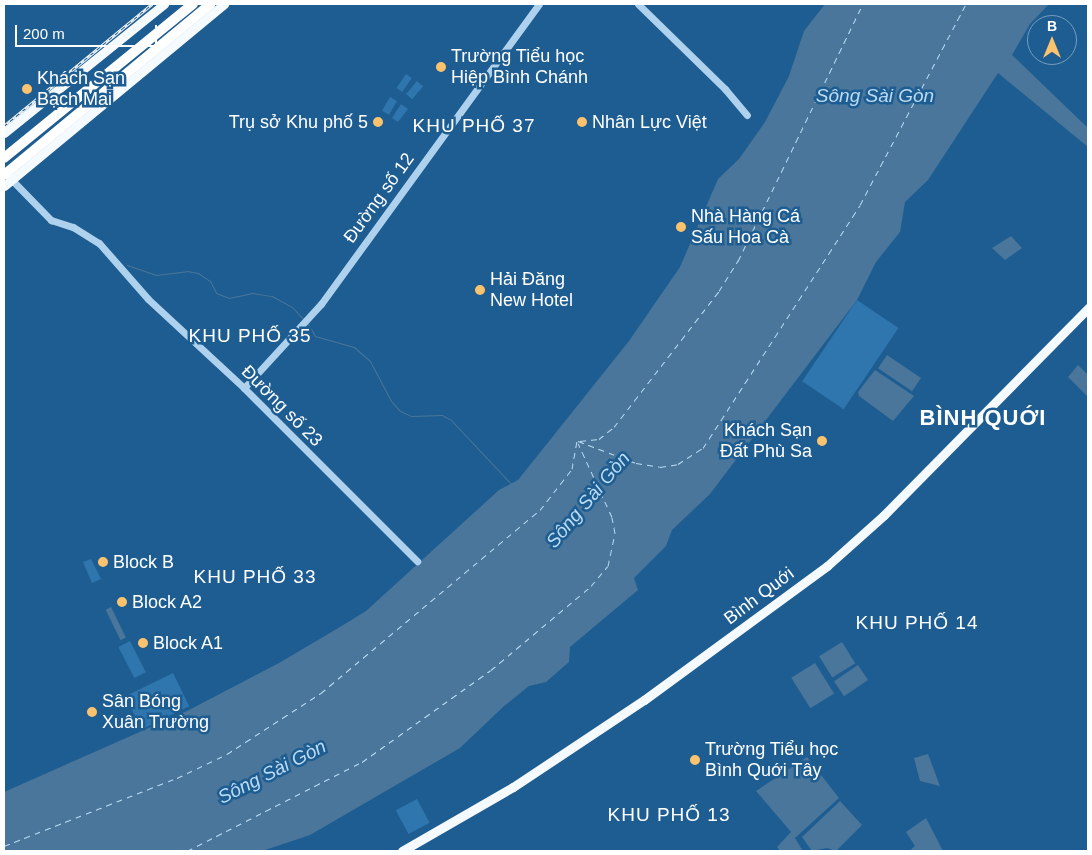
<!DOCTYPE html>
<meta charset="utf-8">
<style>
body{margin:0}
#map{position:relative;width:1092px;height:855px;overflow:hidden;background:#1e5d91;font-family:Arial,sans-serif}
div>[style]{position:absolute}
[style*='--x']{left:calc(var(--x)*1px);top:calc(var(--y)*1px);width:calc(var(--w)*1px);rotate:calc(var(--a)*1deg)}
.green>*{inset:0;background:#2e76ad;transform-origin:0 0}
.water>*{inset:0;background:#49769a;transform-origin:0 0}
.stream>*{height:1px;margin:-0.5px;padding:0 0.5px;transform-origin:0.5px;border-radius:0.5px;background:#49769a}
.ferry>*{height:1px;margin-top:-0.5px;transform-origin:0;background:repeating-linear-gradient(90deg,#bbdbf4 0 6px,transparent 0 11px)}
.minor>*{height:7px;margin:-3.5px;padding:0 3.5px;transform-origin:3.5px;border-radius:3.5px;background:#aed2ee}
.major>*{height:9px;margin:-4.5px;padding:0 4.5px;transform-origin:4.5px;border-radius:4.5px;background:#f5faff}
.highway>*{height:10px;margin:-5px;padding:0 5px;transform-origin:5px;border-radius:5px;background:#fff}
.rail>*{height:3px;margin-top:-1.5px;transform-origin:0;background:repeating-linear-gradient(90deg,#1e5d91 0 4px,#fff 0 8px);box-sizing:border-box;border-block:1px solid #fff}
.dots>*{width:14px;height:14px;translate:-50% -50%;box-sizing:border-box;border:2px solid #1e5d91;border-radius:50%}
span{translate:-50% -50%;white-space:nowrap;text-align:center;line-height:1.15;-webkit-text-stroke:5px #1e5d91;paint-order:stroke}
.poi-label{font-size:18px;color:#fff}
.left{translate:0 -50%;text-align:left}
.right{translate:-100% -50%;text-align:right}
.street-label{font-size:18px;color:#fff}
.water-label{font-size:19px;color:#bbdbf4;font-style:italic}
.neighbourhood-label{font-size:19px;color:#fff;letter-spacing:1px}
.district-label{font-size:22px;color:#fff;font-weight:700;letter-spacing:1px}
.frame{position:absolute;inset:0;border:5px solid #fff;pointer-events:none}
.north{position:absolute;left:1027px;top:15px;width:50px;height:50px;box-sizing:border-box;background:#1e5d91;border:1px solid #789ebd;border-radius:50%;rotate:0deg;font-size:14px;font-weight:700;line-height:20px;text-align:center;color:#fff}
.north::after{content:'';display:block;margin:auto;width:18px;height:22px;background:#fcc36e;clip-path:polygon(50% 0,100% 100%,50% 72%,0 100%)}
.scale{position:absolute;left:15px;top:25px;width:142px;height:22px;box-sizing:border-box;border:2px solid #fff;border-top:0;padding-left:6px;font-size:15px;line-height:18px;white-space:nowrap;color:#fff;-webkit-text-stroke:4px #1e5d91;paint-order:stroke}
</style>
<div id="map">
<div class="green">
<div style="left:406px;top:74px;width:7px;height:17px;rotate:34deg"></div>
<div style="left:417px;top:81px;width:8px;height:17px;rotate:40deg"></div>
<div style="left:390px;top:97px;width:8px;height:16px;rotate:30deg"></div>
<div style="clip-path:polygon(401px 104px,408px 109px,398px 122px,392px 118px)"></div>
<div style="left:857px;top:300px;width:50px;height:98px;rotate:34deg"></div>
<div style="clip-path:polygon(91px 559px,101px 579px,92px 583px,83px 562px)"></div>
<div style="left:130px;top:641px;width:35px;height:13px;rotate:63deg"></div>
<div style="left:173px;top:673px;width:37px;height:53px;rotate:64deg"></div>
<div style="left:417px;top:799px;width:27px;height:24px;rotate:62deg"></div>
</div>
<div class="water">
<div style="clip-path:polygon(825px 4px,1049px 4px,1030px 24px,1012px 55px,1088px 128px,1088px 147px,998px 73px,928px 180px,905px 202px,900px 232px,876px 262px,857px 300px,710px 494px,672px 530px,666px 546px,634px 578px,638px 590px,570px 647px,569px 662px,546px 682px,529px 686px,503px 707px,460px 748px,310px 835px,262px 851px,4px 851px,4px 792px,187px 711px,279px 663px,340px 627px,366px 611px,499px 490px,518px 480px,629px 341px,680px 267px,718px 179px,739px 159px,765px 122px,789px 76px,804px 31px)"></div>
<div style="clip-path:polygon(1011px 236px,1022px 248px,1005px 260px,992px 248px)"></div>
<div style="left:887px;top:355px;width:41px;height:16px;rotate:34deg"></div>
<div style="clip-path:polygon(1078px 365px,1088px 375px,1088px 397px,1068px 377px)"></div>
<div style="clip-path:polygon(875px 370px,914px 396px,893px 421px,859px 396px,858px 392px)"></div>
<div style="left:111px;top:607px;width:34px;height:6px;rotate:64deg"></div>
<div style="left:842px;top:642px;width:25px;height:27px;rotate:58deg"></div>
<div style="left:815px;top:663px;width:36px;height:28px;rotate:58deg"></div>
<div style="left:858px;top:665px;width:18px;height:29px;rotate:56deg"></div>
<div style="clip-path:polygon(928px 754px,940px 786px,920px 781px,914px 758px)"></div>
<div style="clip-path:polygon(807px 757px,839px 798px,795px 838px,803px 851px,780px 851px,777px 847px,791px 832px,756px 791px)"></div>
<div style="clip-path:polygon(840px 801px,862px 825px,836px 851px,827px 848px,812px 851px,802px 837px)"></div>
<div style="clip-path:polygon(926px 818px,943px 851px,909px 851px,915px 846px,906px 832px)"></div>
</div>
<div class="stream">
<div style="--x:127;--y:265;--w:31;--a:19"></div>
<div style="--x:156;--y:275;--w:31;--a:-7"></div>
<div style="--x:187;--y:271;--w:11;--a:10"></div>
<div style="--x:198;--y:273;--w:14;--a:34"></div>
<div style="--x:210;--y:281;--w:13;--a:63"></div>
<div style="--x:216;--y:293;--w:14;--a:21"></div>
<div style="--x:229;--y:298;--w:24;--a:-12"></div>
<div style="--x:252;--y:293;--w:20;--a:9"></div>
<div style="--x:272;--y:296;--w:23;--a:29"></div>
<div style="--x:292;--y:307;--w:18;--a:47"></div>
<div style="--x:307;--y:322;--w:16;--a:60"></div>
<div style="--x:315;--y:336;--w:41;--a:15.8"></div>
<div style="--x:354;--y:347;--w:21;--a:41"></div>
<div style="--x:370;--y:361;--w:45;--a:62.3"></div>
<div style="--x:391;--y:401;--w:13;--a:48"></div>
<div style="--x:400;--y:411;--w:12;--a:24"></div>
<div style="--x:411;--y:416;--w:31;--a:-2"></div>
<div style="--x:442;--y:415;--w:10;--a:29"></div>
<div style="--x:451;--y:420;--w:88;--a:46.8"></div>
</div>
<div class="ferry">
<div style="--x:578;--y:441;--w:62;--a:20.8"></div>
<div style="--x:636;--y:463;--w:24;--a:9"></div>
<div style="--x:660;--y:467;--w:18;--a:-9"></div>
<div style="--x:678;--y:464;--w:30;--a:-33"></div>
<div style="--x:703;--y:448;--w:289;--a:-57.1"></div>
<div style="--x:860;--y:205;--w:227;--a:-62.2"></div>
<div style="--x:580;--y:441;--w:19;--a:-6"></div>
<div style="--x:599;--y:439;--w:19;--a:-39"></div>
<div style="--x:614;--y:427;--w:172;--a:-52.3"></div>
<div style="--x:719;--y:291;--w:36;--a:-58"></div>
<div style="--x:738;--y:261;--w:286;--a:-64.1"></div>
<div style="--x:4;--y:846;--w:186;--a:-21.5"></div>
<div style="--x:177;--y:778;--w:55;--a:-25.6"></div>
<div style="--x:227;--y:754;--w:112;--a:-33"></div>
<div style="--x:321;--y:693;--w:285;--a:-39.9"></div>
<div style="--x:540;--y:510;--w:52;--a:-52"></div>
<div style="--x:572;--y:469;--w:29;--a:-80"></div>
<div style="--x:187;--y:851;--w:196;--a:-27"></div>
<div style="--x:362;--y:762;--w:158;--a:-35.5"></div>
<div style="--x:491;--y:670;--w:131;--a:-40"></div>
<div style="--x:591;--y:586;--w:26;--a:-50"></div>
<div style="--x:608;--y:566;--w:34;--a:-78"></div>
<div style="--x:615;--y:533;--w:16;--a:-101"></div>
<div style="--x:612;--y:517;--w:81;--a:-114.7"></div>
</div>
<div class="minor">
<div style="--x:638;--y:4;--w:122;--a:44.3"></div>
<div style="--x:725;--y:89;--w:34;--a:50"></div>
<div style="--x:8;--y:176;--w:62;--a:45.7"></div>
<div style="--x:51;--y:220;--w:23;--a:18"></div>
<div style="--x:73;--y:227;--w:31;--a:32"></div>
<div style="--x:99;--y:243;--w:74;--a:48.8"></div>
<div style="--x:148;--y:299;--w:131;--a:42.8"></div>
<div style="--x:244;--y:388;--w:245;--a:45"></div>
<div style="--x:244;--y:388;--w:114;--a:-47.5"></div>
<div style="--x:321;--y:304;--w:371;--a:-54"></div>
</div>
<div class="major">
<div style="--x:4;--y:133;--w:206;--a:-38.9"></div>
<div style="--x:4;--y:186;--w:286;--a:-39.6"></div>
<div style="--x:402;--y:851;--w:128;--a:-30"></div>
<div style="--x:513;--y:787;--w:157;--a:-33.6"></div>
<div style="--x:644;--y:700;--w:227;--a:-36.2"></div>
<div style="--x:827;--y:566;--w:76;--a:-41.8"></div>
<div style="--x:884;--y:515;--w:291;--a:-45.4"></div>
</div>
<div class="highway">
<div style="--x:4;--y:158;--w:244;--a:-39.2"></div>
<div style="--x:4;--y:175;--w:268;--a:-39.6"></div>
</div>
<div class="rail">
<div style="--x:4;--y:126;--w:192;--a:-39.5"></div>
</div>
<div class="dots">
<div style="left:441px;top:67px;background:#fcc36e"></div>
<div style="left:27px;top:89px;background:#fcc36e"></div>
<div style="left:378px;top:122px;background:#fcc36e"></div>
<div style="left:582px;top:122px;background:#fcc36e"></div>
<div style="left:681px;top:227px;background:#fcc36e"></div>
<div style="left:480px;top:290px;background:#fcc36e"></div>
<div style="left:822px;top:441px;background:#fcc36e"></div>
<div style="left:103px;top:562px;background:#fcc36e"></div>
<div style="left:122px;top:602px;background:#fcc36e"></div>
<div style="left:143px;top:643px;background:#fcc36e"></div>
<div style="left:92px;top:712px;background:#fcc36e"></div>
<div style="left:695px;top:760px;background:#fcc36e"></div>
</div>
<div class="poi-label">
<span class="left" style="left:451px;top:67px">Trường Tiểu học<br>Hiệp Bình Chánh</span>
<span class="left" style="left:37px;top:89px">Khách Sạn<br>Bạch Mai</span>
<span class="right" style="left:368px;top:122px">Trụ sở Khu phố 5</span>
<span class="left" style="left:592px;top:122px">Nhân Lực Việt</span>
<span class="left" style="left:691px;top:227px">Nhà Hàng Cá<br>Sấu Hoa Cà</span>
<span class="left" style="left:490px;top:290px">Hải Đăng<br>New Hotel</span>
<span class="right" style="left:812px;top:441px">Khách Sạn<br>Đất Phù Sa</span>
<span class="left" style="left:113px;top:562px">Block B</span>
<span class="left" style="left:132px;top:602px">Block A2</span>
<span class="left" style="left:153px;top:643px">Block A1</span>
<span class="left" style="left:102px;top:712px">Sân Bóng<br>Xuân Trường</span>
<span class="left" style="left:705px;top:760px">Trường Tiểu học<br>Bình Quới Tây</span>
</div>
<div class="street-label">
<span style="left:379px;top:198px;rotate:-54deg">Đường số 12</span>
<span style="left:282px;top:406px;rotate:45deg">Đường số 23</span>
<span style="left:759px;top:596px;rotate:-37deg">Bình Quới</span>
</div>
<div class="water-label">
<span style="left:875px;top:96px">Sông Sài Gòn</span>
<span style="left:588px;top:500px;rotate:-50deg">Sông Sài Gòn</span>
<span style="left:272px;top:772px;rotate:-27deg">Sông Sài Gòn</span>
</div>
<div class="neighbourhood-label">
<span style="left:474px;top:126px">KHU PHỐ 37</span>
<span style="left:250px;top:336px">KHU PHỐ 35</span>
<span style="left:255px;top:577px">KHU PHỐ 33</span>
<span style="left:917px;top:623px">KHU PHỐ 14</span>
<span style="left:669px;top:815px">KHU PHỐ 13</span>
</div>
<div class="district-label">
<span style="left:983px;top:418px">BÌNH QUỚI</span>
</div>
<div class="frame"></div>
<div class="north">B</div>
<div class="scale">200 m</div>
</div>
